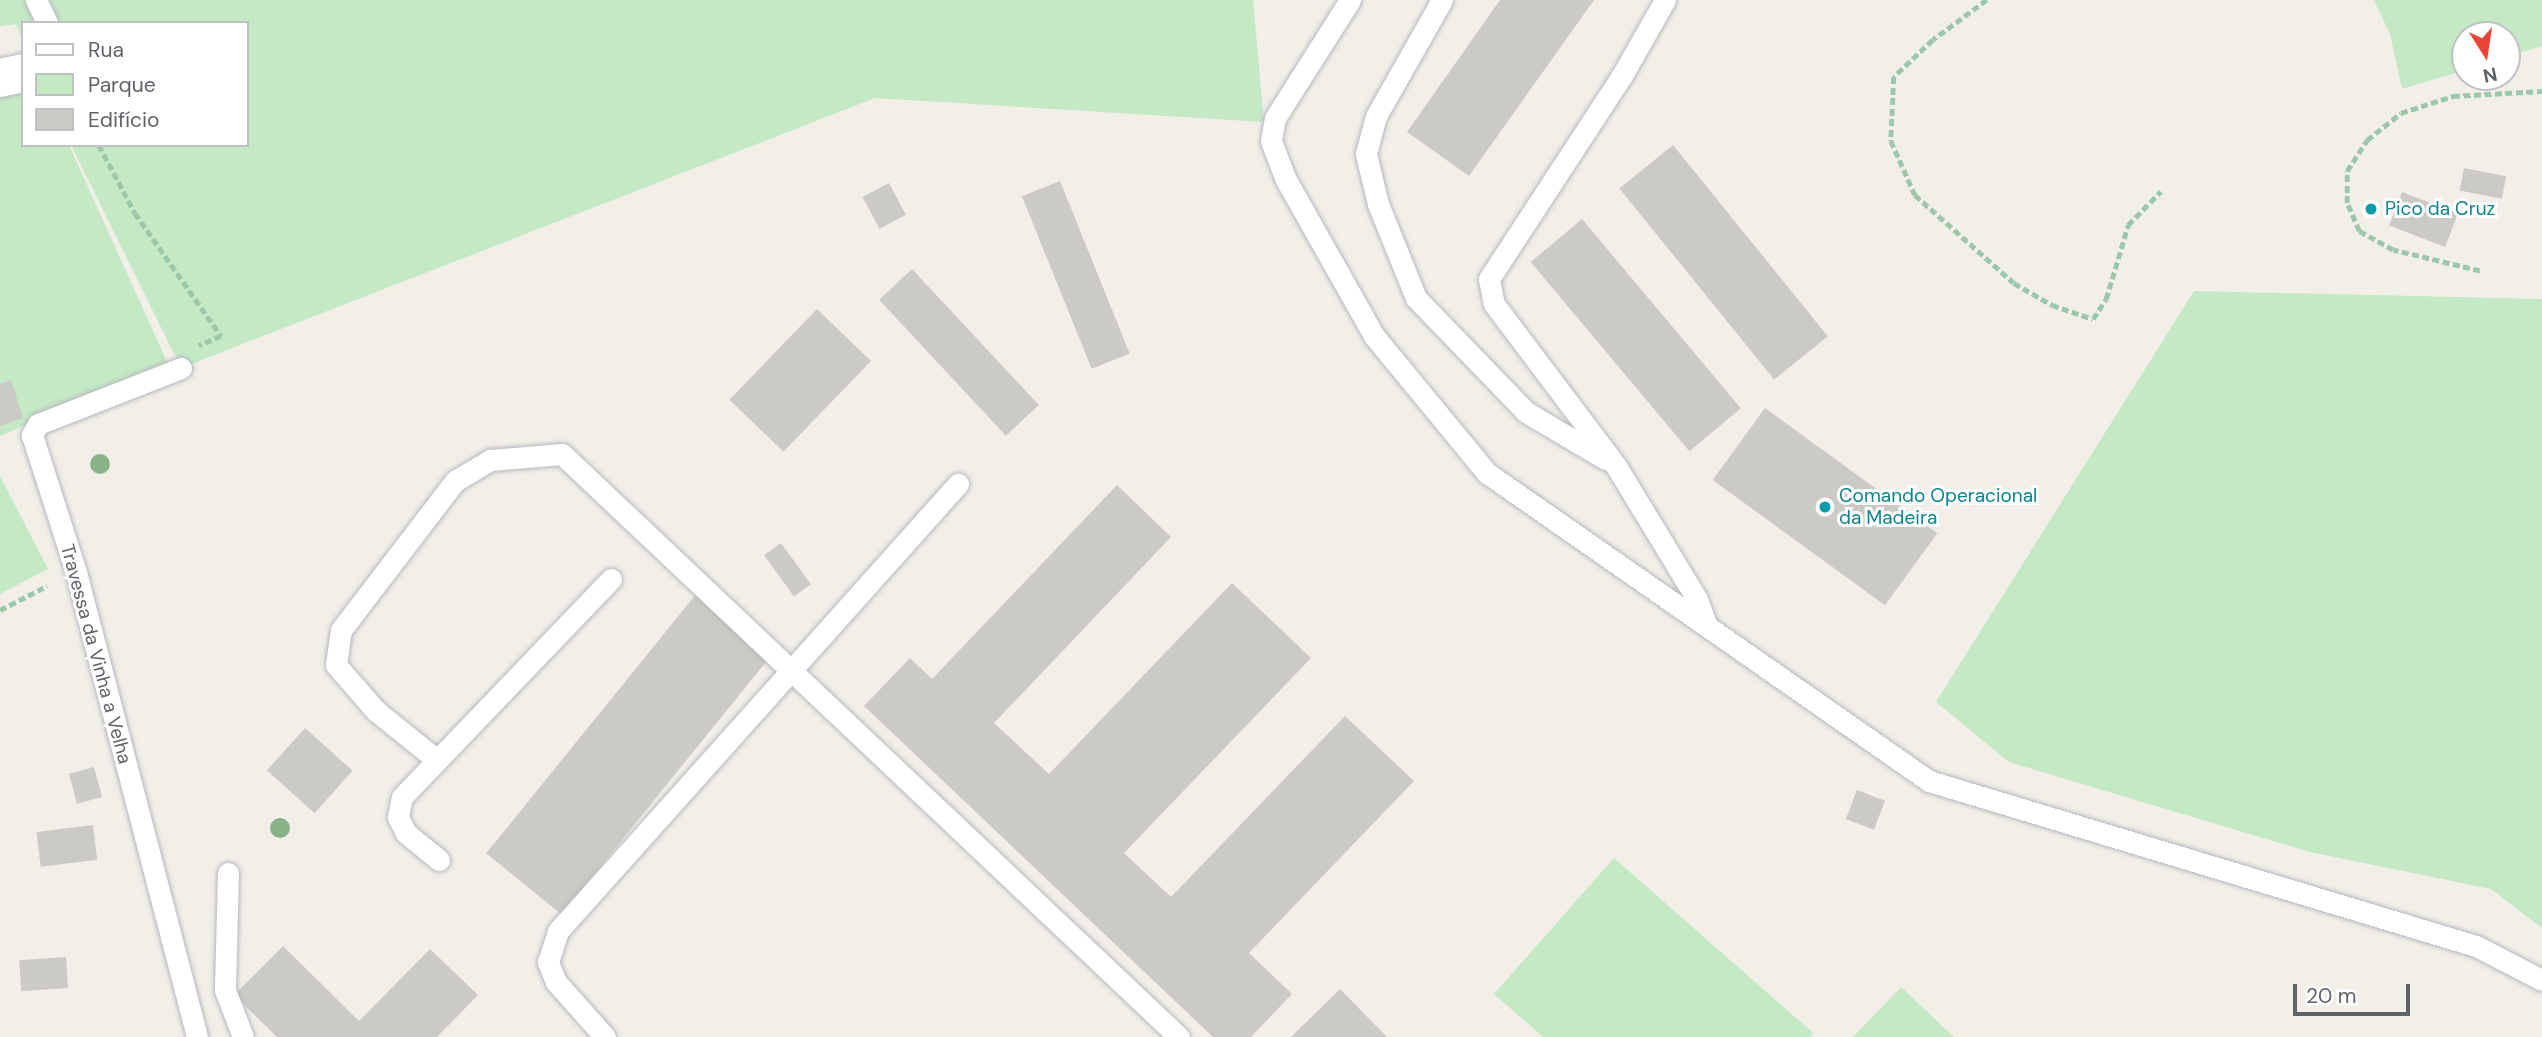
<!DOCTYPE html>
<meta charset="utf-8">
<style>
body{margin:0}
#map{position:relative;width:2542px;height:1037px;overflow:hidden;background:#f1efe8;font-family:"DM Sans",sans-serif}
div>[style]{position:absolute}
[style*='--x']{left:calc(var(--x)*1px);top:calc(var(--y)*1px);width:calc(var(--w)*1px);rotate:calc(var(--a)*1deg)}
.green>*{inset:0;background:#c5e8c5}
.building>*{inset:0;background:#cccac5;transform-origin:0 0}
.path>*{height:4.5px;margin-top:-2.25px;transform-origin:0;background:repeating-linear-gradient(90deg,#9cc7a9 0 7px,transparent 0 10.5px)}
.roads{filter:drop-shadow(0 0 2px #b5b8bc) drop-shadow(0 0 2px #b5b8bc)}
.service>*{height:21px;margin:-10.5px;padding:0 10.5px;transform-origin:10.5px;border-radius:10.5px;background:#fff}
.minor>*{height:38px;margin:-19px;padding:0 19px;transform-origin:19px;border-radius:19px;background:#fff}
.trees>*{width:20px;height:20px;margin:-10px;border-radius:50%;background:#89b387}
.dots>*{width:19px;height:19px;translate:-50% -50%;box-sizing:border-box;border:4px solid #fff;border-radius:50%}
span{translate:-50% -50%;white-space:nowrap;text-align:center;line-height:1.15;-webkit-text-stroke:6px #fff;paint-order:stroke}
.culture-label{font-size:19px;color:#0d838f}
.left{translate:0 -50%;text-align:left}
.street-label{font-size:19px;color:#5f6368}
.legend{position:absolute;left:21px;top:21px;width:228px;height:126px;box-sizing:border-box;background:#fff;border:2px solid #bfc1c3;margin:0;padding:9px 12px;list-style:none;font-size:21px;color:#5f6368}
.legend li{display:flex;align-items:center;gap:14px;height:35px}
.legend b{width:35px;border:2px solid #bfc1c3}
.north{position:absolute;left:2451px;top:21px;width:70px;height:70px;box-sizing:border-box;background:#fff;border:2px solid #bfc1c3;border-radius:50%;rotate:168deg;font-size:19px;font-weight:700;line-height:28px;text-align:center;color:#5f6368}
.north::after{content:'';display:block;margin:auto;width:24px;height:32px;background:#ea4335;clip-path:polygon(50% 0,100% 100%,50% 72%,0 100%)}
.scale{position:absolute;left:2293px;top:984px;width:117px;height:32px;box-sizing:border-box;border:4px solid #5f6368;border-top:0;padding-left:9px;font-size:21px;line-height:24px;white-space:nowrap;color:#5f6368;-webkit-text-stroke:5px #fff;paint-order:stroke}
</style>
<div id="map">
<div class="green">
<div style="clip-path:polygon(0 0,1253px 0,1264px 122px,875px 98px,181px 368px,71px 145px,247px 145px,247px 23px,23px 23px,23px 40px,16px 24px,0 26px)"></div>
<div style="clip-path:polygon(2374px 0,2542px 0,2542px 46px,2507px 57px,2507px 35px,2465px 35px,2465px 70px,2402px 89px,2390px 34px)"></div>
<div style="clip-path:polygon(23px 93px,23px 145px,69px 145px,168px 364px,0 436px,0 97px)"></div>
<div style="clip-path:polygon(2194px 291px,2542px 299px,2542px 928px,2491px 889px,2310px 852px,2009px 762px,1936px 702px)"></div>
<div style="clip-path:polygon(0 476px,48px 569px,0 594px)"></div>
<div style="clip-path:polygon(1614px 858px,1813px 1033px,1810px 1037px,1543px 1037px,1494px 994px)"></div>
<div style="clip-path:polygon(1901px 987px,1954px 1037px,1853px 1037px)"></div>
</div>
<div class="building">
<div style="clip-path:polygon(1500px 0,1594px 0,1469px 176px,1407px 132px)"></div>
<div style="left:1673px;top:145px;width:246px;height:69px;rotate:51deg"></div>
<div style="left:2464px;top:168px;width:43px;height:23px;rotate:11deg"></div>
<div style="left:1060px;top:181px;width:186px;height:41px;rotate:68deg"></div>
<div style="left:889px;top:183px;width:36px;height:30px;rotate:62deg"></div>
<div style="left:2402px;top:192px;width:60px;height:36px;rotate:21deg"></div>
<div style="left:1582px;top:219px;width:247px;height:67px;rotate:50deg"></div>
<div style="left:912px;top:269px;width:186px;height:45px;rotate:47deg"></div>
<div style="left:817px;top:309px;width:75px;height:126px;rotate:44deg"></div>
<div style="clip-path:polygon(11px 380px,23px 418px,0 426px,0 384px)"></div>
<div style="left:1765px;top:408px;width:213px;height:89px;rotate:36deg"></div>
<div style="clip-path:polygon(1117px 485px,1171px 537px,994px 723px,1049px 774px,1232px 583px,1311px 658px,1124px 853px,1171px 897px,1345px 716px,1414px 781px,1249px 953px,1292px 994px,1251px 1037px,1213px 1037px,864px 706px,910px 658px,932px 679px)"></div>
<div style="left:781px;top:543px;width:51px;height:21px;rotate:54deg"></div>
<div style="left:697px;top:593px;width:97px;height:335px;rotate:39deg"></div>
<div style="left:305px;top:728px;width:64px;height:57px;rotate:42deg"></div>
<div style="left:94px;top:767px;width:31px;height:26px;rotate:75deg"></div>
<div style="left:1857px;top:790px;width:30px;height:31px;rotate:21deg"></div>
<div style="left:93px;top:825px;width:35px;height:57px;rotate:83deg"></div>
<div style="clip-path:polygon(283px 946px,359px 1021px,430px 949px,478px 995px,437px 1037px,277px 1037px,234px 995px)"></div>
<div style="left:66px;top:957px;width:31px;height:47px;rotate:86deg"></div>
<div style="clip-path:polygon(1340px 989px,1387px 1037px,1291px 1037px)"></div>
</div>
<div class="path">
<div style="--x:1987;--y:0;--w:67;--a:143.5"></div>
<div style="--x:1933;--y:40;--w:54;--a:136.5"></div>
<div style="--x:1894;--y:77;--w:64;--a:92.7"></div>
<div style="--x:1891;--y:141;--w:59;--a:66"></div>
<div style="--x:1915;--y:195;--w:132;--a:41.6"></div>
<div style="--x:2014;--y:283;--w:44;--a:30.1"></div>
<div style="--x:2052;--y:305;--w:43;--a:18.9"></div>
<div style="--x:2093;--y:319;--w:24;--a:-57"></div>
<div style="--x:2106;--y:299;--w:77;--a:-73.4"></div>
<div style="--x:2128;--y:225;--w:47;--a:-45.9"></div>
<div style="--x:99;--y:145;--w:77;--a:62.1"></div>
<div style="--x:135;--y:213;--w:150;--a:55"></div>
<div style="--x:221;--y:336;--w:24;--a:156"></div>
<div style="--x:2480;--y:271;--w:89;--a:-166.4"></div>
<div style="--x:2393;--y:250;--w:39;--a:-151"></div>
<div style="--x:2359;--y:231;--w:30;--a:-113"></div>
<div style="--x:2347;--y:203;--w:32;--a:-90"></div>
<div style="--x:2347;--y:171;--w:37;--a:-57"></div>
<div style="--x:2367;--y:140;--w:43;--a:-38.5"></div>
<div style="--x:2401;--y:113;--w:55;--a:-18.1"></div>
<div style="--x:2453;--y:96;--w:89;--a:-3.2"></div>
<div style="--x:0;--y:610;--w:53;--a:-27.1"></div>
</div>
<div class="roads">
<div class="service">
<div style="--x:36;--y:0;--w:25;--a:64"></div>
<div style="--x:1350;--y:0;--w:140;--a:122.4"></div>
<div style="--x:1275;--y:118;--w:23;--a:100"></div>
<div style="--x:1271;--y:141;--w:40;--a:69"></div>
<div style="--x:1285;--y:178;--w:181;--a:60.6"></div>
<div style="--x:1374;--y:336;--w:178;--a:50.5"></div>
<div style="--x:1487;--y:473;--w:539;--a:34.87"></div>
<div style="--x:1929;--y:781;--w:571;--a:16.79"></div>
<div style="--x:2476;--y:946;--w:74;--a:27.3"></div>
<div style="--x:1442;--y:0;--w:133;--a:119.6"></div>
<div style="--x:1376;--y:116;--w:39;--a:105"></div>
<div style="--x:1366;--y:154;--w:51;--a:76.5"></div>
<div style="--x:1378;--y:204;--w:101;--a:68"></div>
<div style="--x:1416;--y:298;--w:158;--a:46"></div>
<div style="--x:1526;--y:412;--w:92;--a:30.7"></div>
<div style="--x:1665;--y:0;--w:89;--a:119.7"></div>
<div style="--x:1621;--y:77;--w:241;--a:123.2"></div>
<div style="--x:1489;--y:279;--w:25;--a:79"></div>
<div style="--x:1494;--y:304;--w:203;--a:53"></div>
<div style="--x:1616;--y:466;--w:156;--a:58.7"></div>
<div style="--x:1697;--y:599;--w:29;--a:70"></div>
<div style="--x:181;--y:368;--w:154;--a:158.6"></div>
<div style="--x:38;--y:424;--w:13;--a:119"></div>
<div style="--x:32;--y:435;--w:144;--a:72.2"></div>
<div style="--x:76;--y:572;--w:480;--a:75.4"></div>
<div style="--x:437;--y:760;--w:78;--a:-141.2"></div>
<div style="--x:376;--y:711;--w:61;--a:-131"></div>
<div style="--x:336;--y:665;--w:35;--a:-82"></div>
<div style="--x:341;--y:630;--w:188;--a:-52.6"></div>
<div style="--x:455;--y:481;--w:41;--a:-31"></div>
<div style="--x:490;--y:460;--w:72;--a:-4.8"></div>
<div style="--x:562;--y:454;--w:849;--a:43.38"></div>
<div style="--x:439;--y:860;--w:43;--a:-140.7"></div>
<div style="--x:406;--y:833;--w:18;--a:-117"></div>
<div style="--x:398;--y:817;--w:20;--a:-79"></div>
<div style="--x:402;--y:797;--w:302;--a:-46.2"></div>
<div style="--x:228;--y:873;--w:117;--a:91.5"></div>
<div style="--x:225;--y:990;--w:50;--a:69"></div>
<div style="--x:605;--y:1037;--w:74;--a:-131.7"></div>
<div style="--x:556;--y:982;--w:22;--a:-112"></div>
<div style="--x:548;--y:962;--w:33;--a:-72"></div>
<div style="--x:558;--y:931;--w:600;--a:-48.18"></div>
</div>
<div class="minor">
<div style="--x:0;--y:78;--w:24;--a:-12"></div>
</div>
</div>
<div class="trees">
<div style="left:100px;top:464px"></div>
<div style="left:280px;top:828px"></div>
</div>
<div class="dots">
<div style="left:2371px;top:209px;background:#0f9aa8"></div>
<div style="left:1825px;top:507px;background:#0f9aa8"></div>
</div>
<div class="culture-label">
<span class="left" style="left:2385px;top:209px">Pico da Cruz</span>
<span class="left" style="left:1839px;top:507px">Comando Operacional<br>da Madeira</span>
</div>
<div class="street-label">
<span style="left:96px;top:654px;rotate:75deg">Travessa da Vinha a Velha</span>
</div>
<ul class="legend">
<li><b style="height:9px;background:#fff"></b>Rua</li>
<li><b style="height:19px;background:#c5e8c5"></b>Parque</li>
<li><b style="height:19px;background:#cccac5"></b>Edifício</li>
</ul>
<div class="north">N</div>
<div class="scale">20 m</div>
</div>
